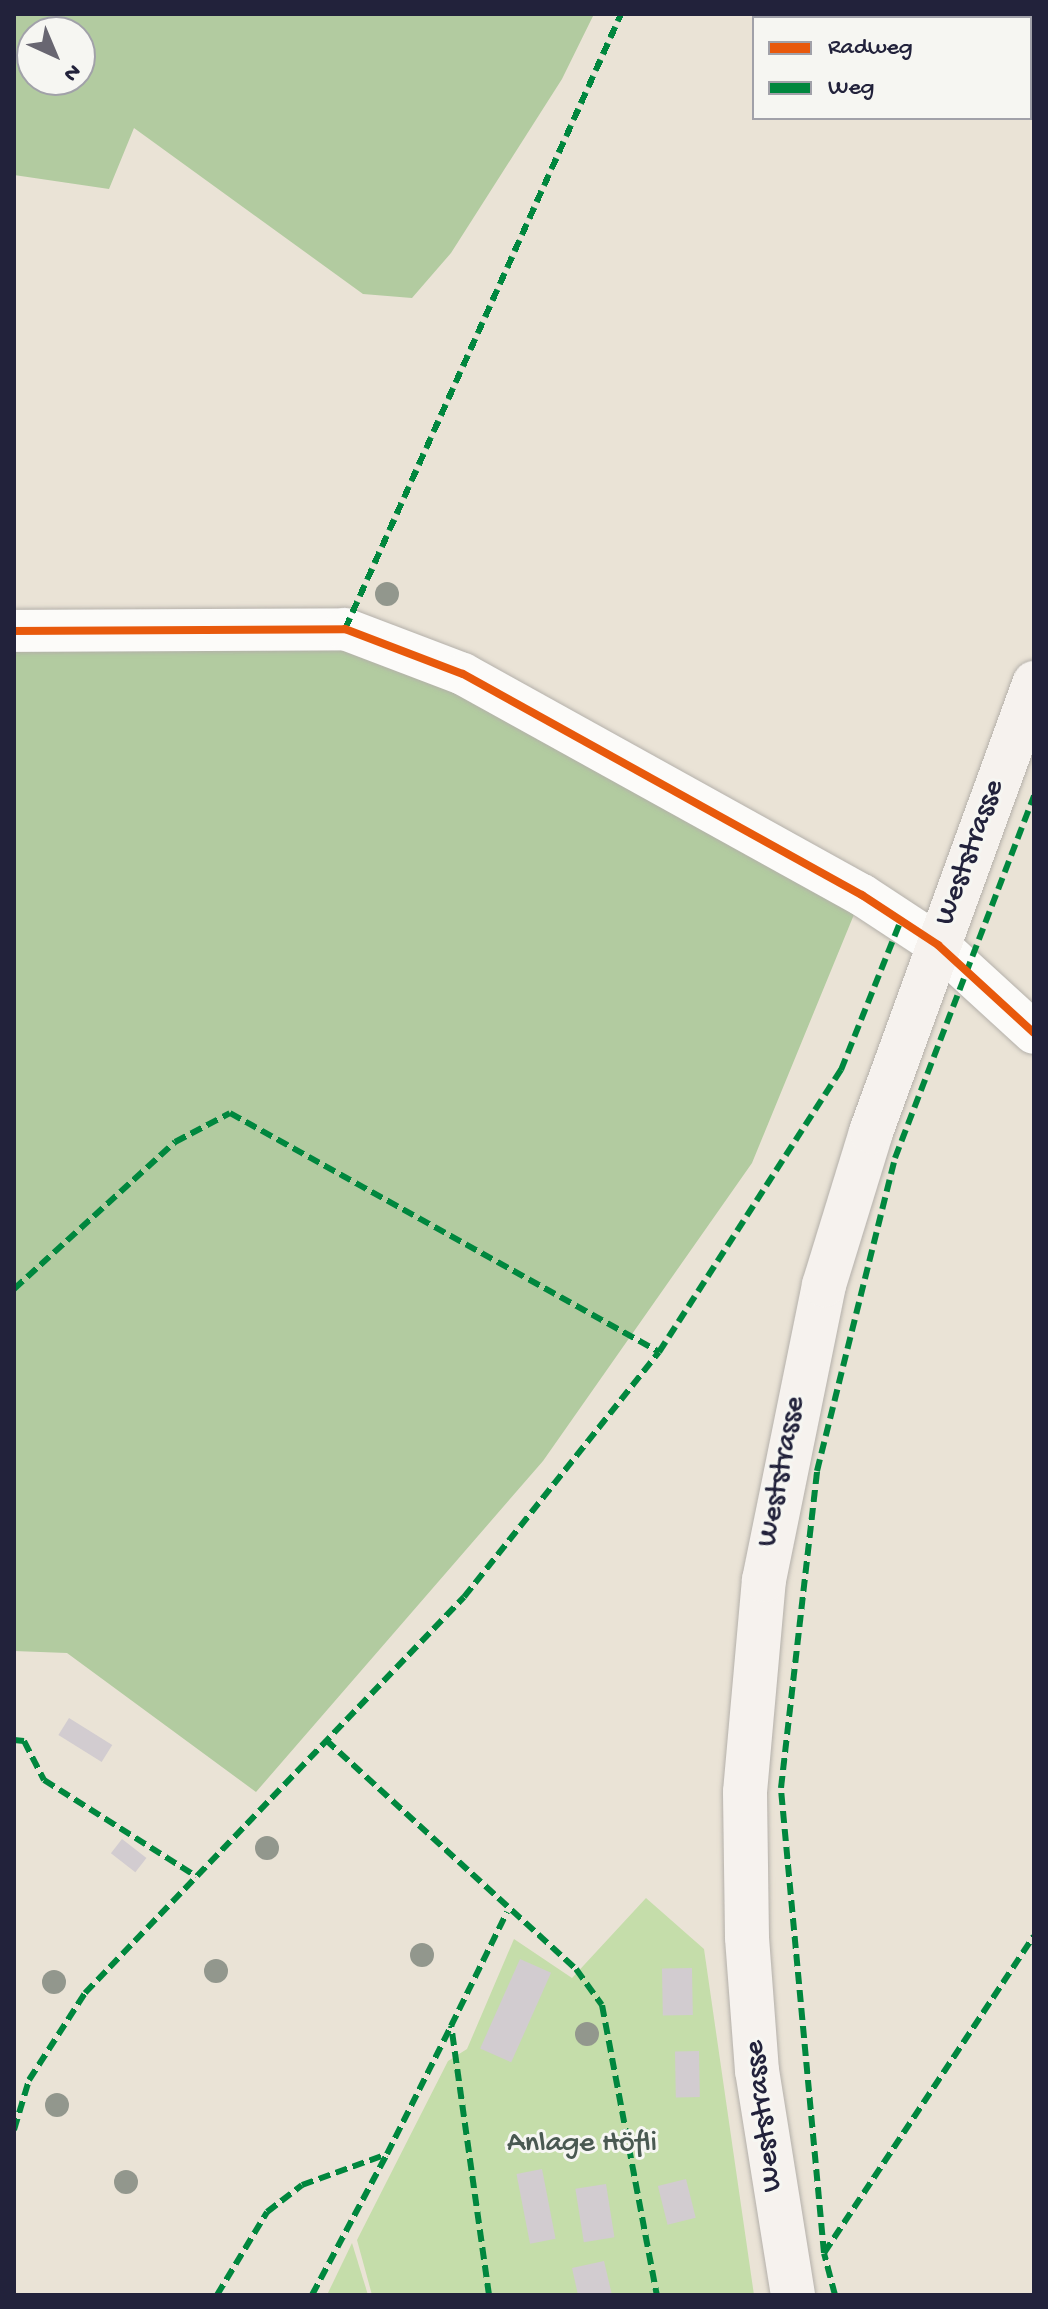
<!DOCTYPE html>
<meta charset="utf-8">
<style>
body{margin:0}
#map{position:relative;width:1048px;height:2309px;overflow:hidden;background:#eae3d6;font-family:"Gochi Hand",sans-serif}
div>[style]{position:absolute}
[style*='--x']{left:calc(var(--x)*1px);top:calc(var(--y)*1px);width:calc(var(--w)*1px);rotate:calc(var(--a)*1deg)}
.green>*{inset:0;background:#c5ddaa}
.forest>*{inset:0;background:#b2cba0}
.building>*{inset:0;background:#d2ccd0;transform-origin:0 0}
.roads{filter:drop-shadow(0 0 2px #b4b0aa) drop-shadow(0 0 2px #b4b0aa)}
.street>*{height:42px;margin:-21px;padding:0 21px;transform-origin:21px;border-radius:21px;background:#fcfbf9}
.secondary>*{height:44px;margin:-22px;padding:0 22px;transform-origin:22px;border-radius:22px;background:#f6f2ee}
.quiet>*{height:6px;margin-top:-3px;transform-origin:0;background:repeating-linear-gradient(90deg,#00873e 0 12px,transparent 0 18px)}
.cycleway>*{height:8px;margin:-4px;padding:0 4px;transform-origin:4px;border-radius:4px;background:#e8590c}
.trees>*{width:24px;height:24px;margin:-12px;border-radius:50%;background:#92978d}
span{translate:-50% -50%;white-space:nowrap;text-align:center;line-height:1.15;-webkit-text-stroke:6px #f6f6f2;paint-order:stroke}
.street-label{font-size:30px;color:#22223b}
.park-label{font-size:30px;color:#4a5952}
.frame{position:absolute;inset:0;border:16px solid #22223b;pointer-events:none}
.legend{position:absolute;left:752px;top:16px;width:280px;height:104px;box-sizing:border-box;background:#f6f6f2;border:2px solid #a1a1a9;margin:0;padding:10px 14px;list-style:none;font-size:24px;color:#22223b}
.legend li{display:flex;align-items:center;gap:16px;height:40px}
.legend b{width:40px;border:2px solid #a1a1a9}
.north{position:absolute;left:16px;top:16px;width:80px;height:80px;box-sizing:border-box;background:#f6f6f2;border:2px solid #a1a1a9;border-radius:50%;rotate:136deg;font-size:22px;font-weight:700;line-height:32px;text-align:center;color:#22223b}
.north::after{content:'';display:block;margin:auto;width:28px;height:36px;background:#686671;clip-path:polygon(50% 0,100% 100%,50% 72%,0 100%)}
</style>
<div id="map">
<div class="green">
<div style="clip-path:polygon(646px 1898px,704px 1949px,754px 2295px,372px 2295px,357px 2240px,448px 2061px,467px 2049px,514px 1939px,572px 1978px)"></div>
<div style="clip-path:polygon(352px 2243px,368px 2295px,327px 2295px)"></div>
</div>
<div class="forest">
<div style="clip-path:polygon(evenodd,14px 14px,594px 14px,562px 79px,451px 253px,412px 298px,363px 294px,134px 128px,109px 189px,14px 175px,14px 14px,32px 32px,80px 32px,80px 80px,32px 80px,32px 32px)"></div>
<div style="clip-path:polygon(345px 629px,862px 895px,752px 1163px,543px 1461px,256px 1792px,67px 1653px,14px 1651px,14px 631px)"></div>
</div>
<div class="building">
<div style="left:69px;top:1718px;width:51px;height:20px;rotate:32deg"></div>
<div style="left:122px;top:1839px;width:31px;height:18px;rotate:38deg"></div>
<div style="left:520px;top:1959px;width:34px;height:98px;rotate:24deg"></div>
<div style="left:692px;top:1968px;width:47px;height:30px;rotate:89deg"></div>
<div style="left:699px;top:2051px;width:46px;height:24px;rotate:89deg"></div>
<div style="left:542px;top:2169px;width:71px;height:26px;rotate:79deg"></div>
<div style="left:686px;top:2179px;width:40px;height:29px;rotate:76deg"></div>
<div style="left:606px;top:2184px;width:54px;height:31px;rotate:81deg"></div>
<div style="clip-path:polygon(604px 2261px,612px 2295px,578px 2295px,572px 2268px)"></div>
</div>
<div class="roads">
<div class="street">
<div style="--x:14;--y:631;--w:331;--a:-0.3"></div>
<div style="--x:345;--y:629;--w:126;--a:20.9"></div>
<div style="--x:463;--y:674;--w:456;--a:29"></div>
<div style="--x:862;--y:895;--w:91;--a:33.3"></div>
<div style="--x:938;--y:945;--w:130;--a:42.5"></div>
</div>
<div class="secondary">
<div style="--x:793;--y:2295;--w:227;--a:-99.1"></div>
<div style="--x:757;--y:2071;--w:134;--a:-94.3"></div>
<div style="--x:747;--y:1937;--w:145;--a:-90.8"></div>
<div style="--x:745;--y:1792;--w:213;--a:-84.9"></div>
<div style="--x:764;--y:1580;--w:301;--a:-78.5"></div>
<div style="--x:824;--y:1285;--w:160;--a:-72.9"></div>
<div style="--x:871;--y:1132;--w:478;--a:-70"></div>
</div>
</div>
<div class="quiet">
<div style="--x:345;--y:629;--w:674;--a:-65.83"></div>
<div style="--x:14;--y:1289;--w:218;--a:-42.4"></div>
<div style="--x:175;--y:1142;--w:62;--a:-27.8"></div>
<div style="--x:230;--y:1113;--w:491;--a:29.1"></div>
<div style="--x:14;--y:1740;--w:10;--a:6"></div>
<div style="--x:24;--y:1741;--w:44;--a:62.9"></div>
<div style="--x:44;--y:1780;--w:180;--a:32.3"></div>
<div style="--x:326;--y:1740;--w:339;--a:42.5"></div>
<div style="--x:576;--y:1969;--w:44;--a:54.2"></div>
<div style="--x:602;--y:2005;--w:295;--a:79.3"></div>
<div style="--x:14;--y:2130;--w:52;--a:-73.3"></div>
<div style="--x:29;--y:2080;--w:103;--a:-57.2"></div>
<div style="--x:85;--y:1993;--w:548;--a:-46.26"></div>
<div style="--x:464;--y:1597;--w:313;--a:-51.5"></div>
<div style="--x:659;--y:1352;--w:336;--a:-57.2"></div>
<div style="--x:841;--y:1070;--w:162;--a:-68.2"></div>
<div style="--x:824;--y:2253;--w:380;--a:-56.5"></div>
<div style="--x:217;--y:2295;--w:97;--a:-58.9"></div>
<div style="--x:267;--y:2212;--w:44;--a:-37.6"></div>
<div style="--x:302;--y:2185;--w:90;--a:-20"></div>
<div style="--x:387;--y:2154;--w:143;--a:-63.4"></div>
<div style="--x:312;--y:2295;--w:160;--a:-62"></div>
<div style="--x:489;--y:2295;--w:272;--a:-98"></div>
<div style="--x:451;--y:2026;--w:127;--a:-63.8"></div>
<div style="--x:835;--y:2295;--w:43;--a:-104.7"></div>
<div style="--x:824;--y:2253;--w:467;--a:-95.3"></div>
<div style="--x:781;--y:1788;--w:319;--a:-83.5"></div>
<div style="--x:817;--y:1471;--w:323;--a:-76"></div>
<div style="--x:895;--y:1158;--w:388;--a:-69"></div>
</div>
<div class="cycleway">
<div style="--x:14;--y:631;--w:331;--a:-0.3"></div>
<div style="--x:345;--y:629;--w:126;--a:20.9"></div>
<div style="--x:463;--y:674;--w:456;--a:29"></div>
<div style="--x:862;--y:895;--w:91;--a:33.3"></div>
<div style="--x:938;--y:945;--w:130;--a:42.5"></div>
</div>
<div class="trees">
<div style="left:387px;top:594px"></div>
<div style="left:267px;top:1848px"></div>
<div style="left:422px;top:1955px"></div>
<div style="left:216px;top:1971px"></div>
<div style="left:54px;top:1982px"></div>
<div style="left:587px;top:2034px"></div>
<div style="left:57px;top:2105px"></div>
<div style="left:126px;top:2182px"></div>
</div>
<div class="street-label">
<span style="left:971px;top:853px;rotate:-70deg">Weststrasse</span>
<span style="left:783px;top:1472px;rotate:-79deg">Weststrasse</span>
<span style="left:765px;top:2116px;rotate:-97deg">Weststrasse</span>
</div>
<div class="park-label">
<span style="left:582px;top:2145px">Anlage Höfli</span>
</div>
<div class="frame"></div>
<ul class="legend">
<li><b style="height:10px;background:#e8590c"></b>Radweg</li>
<li><b style="height:10px;background:#00873e"></b>Weg</li>
</ul>
<div class="north">N</div>
</div>
